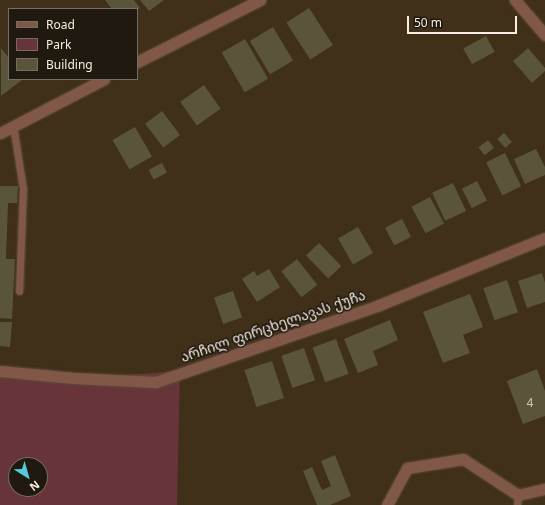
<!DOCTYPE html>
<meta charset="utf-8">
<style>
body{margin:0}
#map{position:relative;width:545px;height:505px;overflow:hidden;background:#402f19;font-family:"Noto Sans","Noto Sans Georgian",sans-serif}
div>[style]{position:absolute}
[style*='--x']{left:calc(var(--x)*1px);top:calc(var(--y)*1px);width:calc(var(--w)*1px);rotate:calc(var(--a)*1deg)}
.green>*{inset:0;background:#673539}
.building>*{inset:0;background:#5a553a;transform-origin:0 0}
.roads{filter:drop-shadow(0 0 1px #5d4d39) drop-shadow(0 0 1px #5d4d39)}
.service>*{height:7px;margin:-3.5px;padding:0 3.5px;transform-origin:3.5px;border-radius:3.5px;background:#815847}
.minor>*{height:11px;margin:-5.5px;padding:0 5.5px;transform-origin:5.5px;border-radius:5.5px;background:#815847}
span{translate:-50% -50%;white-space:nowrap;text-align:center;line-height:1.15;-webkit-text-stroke:3px #20190f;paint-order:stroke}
.number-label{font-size:12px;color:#d0c6b6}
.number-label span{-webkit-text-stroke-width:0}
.street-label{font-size:14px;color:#f7ecdf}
.legend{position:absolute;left:8px;top:8px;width:130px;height:72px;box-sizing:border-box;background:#20190f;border:1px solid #766d62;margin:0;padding:5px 7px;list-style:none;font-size:12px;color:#f7ecdf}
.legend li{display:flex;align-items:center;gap:8px;height:20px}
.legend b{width:20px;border:1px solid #766d62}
.north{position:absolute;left:8px;top:457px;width:40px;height:40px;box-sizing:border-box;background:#20190f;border:1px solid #766d62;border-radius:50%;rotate:143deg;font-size:11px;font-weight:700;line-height:16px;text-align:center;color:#f7ecdf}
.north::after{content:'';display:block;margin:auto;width:14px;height:18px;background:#53cbdb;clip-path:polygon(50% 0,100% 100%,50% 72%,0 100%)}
.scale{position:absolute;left:407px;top:16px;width:110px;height:18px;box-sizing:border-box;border:2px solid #f7ecdf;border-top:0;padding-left:5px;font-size:12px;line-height:14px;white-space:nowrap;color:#f7ecdf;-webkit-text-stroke:3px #20190f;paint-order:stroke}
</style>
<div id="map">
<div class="green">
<div style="clip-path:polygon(evenodd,180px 371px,177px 505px,0 505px,0 378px,82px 378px,180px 371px,16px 465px,40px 465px,40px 489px,16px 489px,16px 465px)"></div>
</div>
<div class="building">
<div style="clip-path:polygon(105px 0,134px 0,140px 8px,137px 10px,112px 9px)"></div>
<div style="clip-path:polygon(140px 0,164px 0,149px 11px)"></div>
<div style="left:309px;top:8px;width:44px;height:27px;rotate:57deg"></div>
<div style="left:273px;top:27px;width:39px;height:27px;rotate:59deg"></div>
<div style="left:486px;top:36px;width:18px;height:26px;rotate:61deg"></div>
<div style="left:245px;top:39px;width:46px;height:27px;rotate:60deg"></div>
<div style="clip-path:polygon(1px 48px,9px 58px,9px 79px,23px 79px,1px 96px)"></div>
<div style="clip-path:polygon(528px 48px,545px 68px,545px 71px,532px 83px,513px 61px)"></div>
<div style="left:204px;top:85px;width:29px;height:29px;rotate:55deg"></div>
<div style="left:162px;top:111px;width:30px;height:21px;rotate:53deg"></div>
<div style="left:135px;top:127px;width:34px;height:26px;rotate:60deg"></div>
<div style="left:504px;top:133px;width:12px;height:9px;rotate:48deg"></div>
<div style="left:488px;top:140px;width:10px;height:12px;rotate:53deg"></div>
<div style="clip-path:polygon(536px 149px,545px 167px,545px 175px,525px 184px,514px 159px)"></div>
<div style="left:505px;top:153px;width:37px;height:21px;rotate:64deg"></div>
<div style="left:162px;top:163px;width:11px;height:15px;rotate:63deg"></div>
<div style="left:477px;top:181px;width:22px;height:17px;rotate:63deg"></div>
<div style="left:453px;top:183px;width:31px;height:23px;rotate:65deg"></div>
<div style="clip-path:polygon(0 186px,18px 186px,17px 203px,8px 203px,6px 259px,15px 259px,12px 319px,0 318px)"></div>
<div style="left:430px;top:197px;width:30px;height:21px;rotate:62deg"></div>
<div style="left:402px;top:219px;width:20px;height:19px;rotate:63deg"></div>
<div style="left:358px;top:227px;width:30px;height:23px;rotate:60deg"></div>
<div style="left:319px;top:243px;width:32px;height:18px;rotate:46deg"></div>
<div style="left:297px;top:259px;width:33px;height:20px;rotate:52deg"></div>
<div style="clip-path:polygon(269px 269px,280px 287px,257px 302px,242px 279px,254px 271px,257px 276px)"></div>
<div style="clip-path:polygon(542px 273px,545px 283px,545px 302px,527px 308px,518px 281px)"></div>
<div style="left:507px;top:280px;width:34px;height:25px;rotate:71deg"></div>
<div style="left:233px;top:291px;width:28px;height:20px;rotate:71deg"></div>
<div style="clip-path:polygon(470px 294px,483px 327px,463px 335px,470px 353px,443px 363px,423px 312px)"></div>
<div style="clip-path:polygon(390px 320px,398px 340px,373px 351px,378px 365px,358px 373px,344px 339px)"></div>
<div style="clip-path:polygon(0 322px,12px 322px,10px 347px,0 346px)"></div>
<div style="left:336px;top:339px;width:37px;height:25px;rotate:70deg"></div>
<div style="left:304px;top:348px;width:34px;height:24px;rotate:71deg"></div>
<div style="left:272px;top:361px;width:39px;height:29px;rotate:72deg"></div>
<div style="clip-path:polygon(537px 369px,545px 391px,545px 416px,523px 424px,507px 381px)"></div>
<div style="clip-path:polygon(335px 455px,351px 496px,330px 505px,317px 505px,303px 471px,312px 467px,322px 490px,331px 486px,321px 461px)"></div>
</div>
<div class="roads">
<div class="service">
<div style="--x:13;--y:125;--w:65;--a:81.1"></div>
<div style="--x:23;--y:189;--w:102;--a:92.2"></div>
<div style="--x:517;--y:505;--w:10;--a:-84"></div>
</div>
<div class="minor">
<div style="--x:515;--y:0;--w:46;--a:49.4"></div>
<div style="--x:137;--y:62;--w:138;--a:-26.8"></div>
<div style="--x:0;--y:133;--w:117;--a:-27.4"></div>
<div style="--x:0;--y:371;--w:74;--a:5.4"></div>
<div style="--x:74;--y:378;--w:82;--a:2.8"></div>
<div style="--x:156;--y:382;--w:236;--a:-19"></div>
<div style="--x:379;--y:305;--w:179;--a:-22"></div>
<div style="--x:387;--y:505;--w:42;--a:-61.6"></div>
<div style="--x:407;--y:468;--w:57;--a:-9.1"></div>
<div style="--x:463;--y:459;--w:66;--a:33.2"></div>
<div style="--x:518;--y:495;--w:28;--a:-13"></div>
</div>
</div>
<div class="number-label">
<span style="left:530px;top:403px">4</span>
</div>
<div class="street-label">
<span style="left:273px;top:326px;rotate:-19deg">არჩილ ფირცხელავას ქუჩა</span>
</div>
<ul class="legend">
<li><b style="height:5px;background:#815847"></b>Road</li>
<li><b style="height:11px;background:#673539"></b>Park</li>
<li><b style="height:11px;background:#5a553a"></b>Building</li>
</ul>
<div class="north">N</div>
<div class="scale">50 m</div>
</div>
